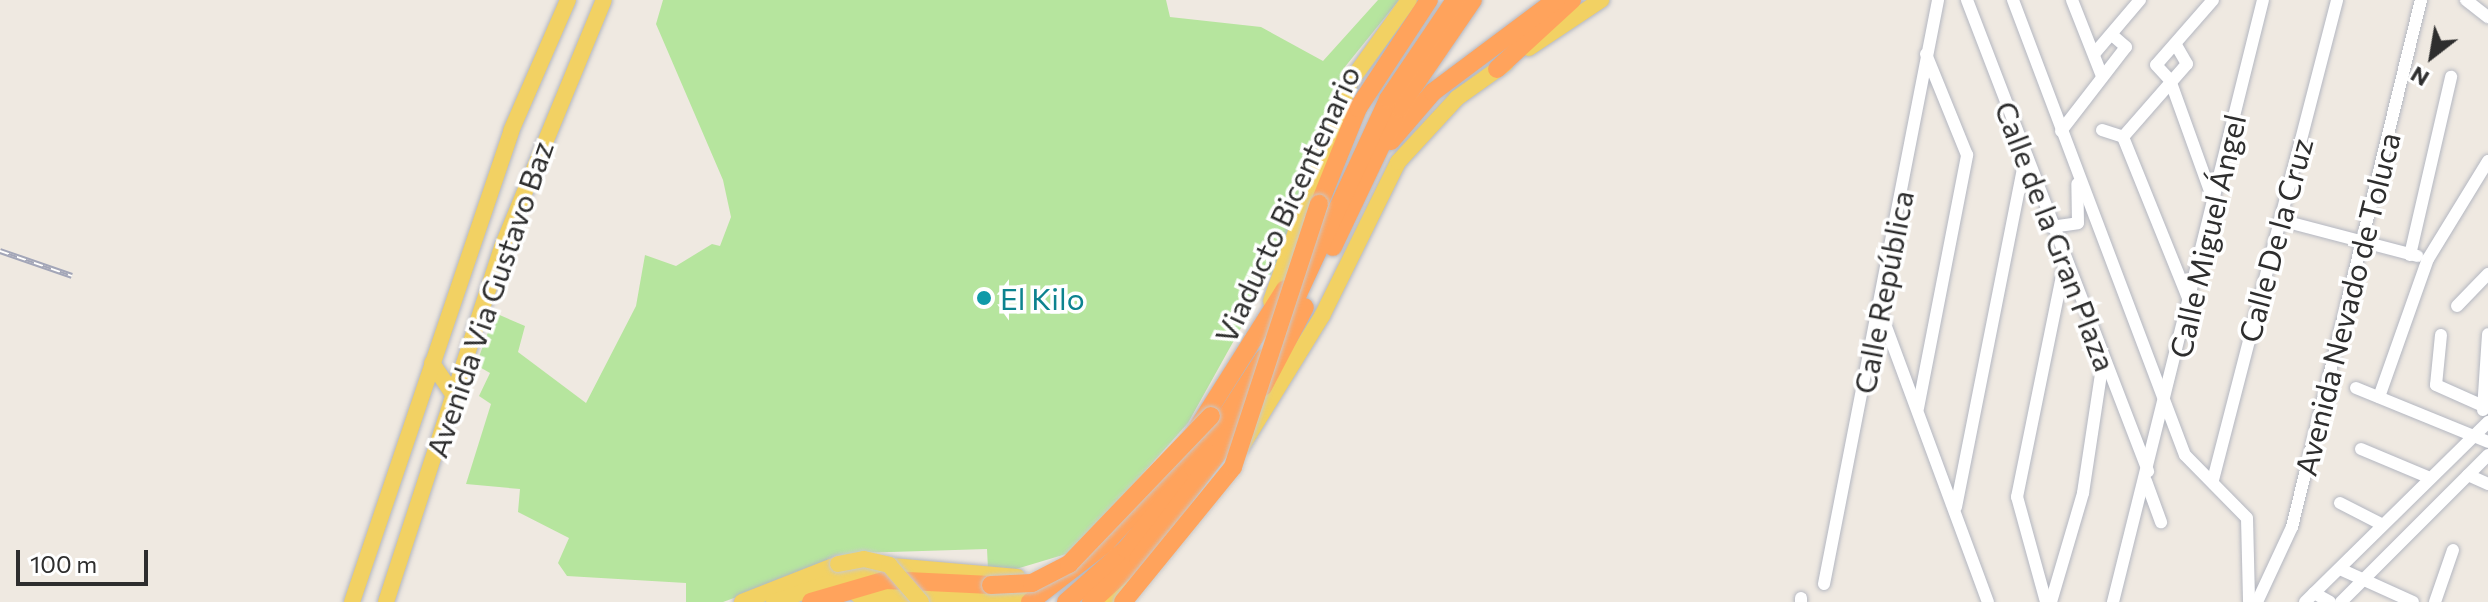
<!DOCTYPE html>
<meta charset="utf-8">
<style>
body{margin:0}
#map{position:relative;width:2488px;height:602px;overflow:hidden;background:#efe9e1;font-family:Commissioner,sans-serif}
div>[style]{position:absolute}
[style*='--x']{left:calc(var(--x)*1px);top:calc(var(--y)*1px);width:calc(var(--w)*1px);rotate:calc(var(--a)*1deg)}
.green>*{inset:0;background:#b6e59e}
.roads{filter:drop-shadow(0 0 2px #b4b7c1) drop-shadow(0 0 2px #b4b7c1)}
.minor>*{height:12px;margin:-6px;padding:0 6px;transform-origin:6px;border-radius:6px;background:#fff}
.major>*{height:16px;margin:-8px;padding:0 8px;transform-origin:8px;border-radius:8px;background:#f2d163}
.highway>*{height:18px;margin:-9px;padding:0 9px;transform-origin:9px;border-radius:9px;background:#ffa35c}
.rail>*{height:6px;margin-top:-3px;transform-origin:0;background:repeating-linear-gradient(90deg,#fff 0 9px,#a3a6b8 0 18px);box-sizing:border-box;border-block:2px solid #a3a6b8}
.bridges{filter:drop-shadow(0 0 2px #c9c9c9) drop-shadow(0 0 2px #c9c9c9)}
.major-bridge>*{height:16px;margin:-8px;padding:0 8px;transform-origin:8px;border-radius:8px;background:#f2d163}
.highway-bridge>*{height:18px;margin:-9px;padding:0 9px;transform-origin:9px;border-radius:9px;background:#ffa35c}
.dots>*{width:22px;height:22px;translate:-50% -50%;box-sizing:border-box;border:4px solid #fff;border-radius:50%}
span{translate:-50% -50%;white-space:nowrap;text-align:center;line-height:1.15;-webkit-text-stroke:7px #fff;paint-order:stroke}
.street-label{font-size:30px;color:#2e2e2e}
.culture-label{font-size:30px;color:#0d838f}
.left{translate:0 -50%;text-align:left}
.north{position:absolute;left:2392px;top:16px;width:80px;height:80px;-webkit-text-stroke:6px #fff;paint-order:stroke;rotate:211deg;font-size:22px;font-weight:700;line-height:32px;text-align:center;color:#2e2e2e}
.north::after{content:'';display:block;margin:auto;width:28px;height:36px;background:#2e2e2e;clip-path:polygon(50% 0,100% 100%,50% 72%,0 100%)}
.scale{position:absolute;left:16px;top:550px;width:132px;height:36px;box-sizing:border-box;border:4px solid #2e2e2e;border-top:0;padding-left:10px;font-size:24px;line-height:28px;white-space:nowrap;color:#2e2e2e;-webkit-text-stroke:6px #fff;paint-order:stroke}
</style>
<div id="map">
<div class="green">
<div style="clip-path:polygon(663px 0,1166px 0,1170px 17px,1261px 27px,1323px 61px,1378px 0,1399px 0,1344px 68px,1277px 263px,1188px 423px,1073px 552px,1013px 570px,988px 569px,987px 549px,858px 553px,723px 602px,686px 602px,686px 583px,567px 576px,558px 563px,569px 538px,518px 512px,520px 489px,466px 484px,491px 404px,479px 396px,490px 373px,476px 365px,495px 313px,525px 326px,518px 352px,586px 403px,636px 306px,645px 255px,676px 266px,712px 244px,720px 246px,731px 217px,723px 180px,656px 24px)"></div>
</div>
<div class="roads">
<div class="minor">
<div style="--x:1967;--y:0;--w:505;--a:68.98"></div>
<div style="--x:2013;--y:0;--w:486;--a:69.3"></div>
<div style="--x:2185;--y:455;--w:88;--a:45.5"></div>
<div style="--x:2247;--y:518;--w:84;--a:88.6"></div>
<div style="--x:2072;--y:0;--w:82;--a:68.5"></div>
<div style="--x:2213;--y:0;--w:86;--a:131.2"></div>
<div style="--x:2156;--y:65;--w:21;--a:47"></div>
<div style="--x:2170;--y:80;--w:130;--a:70.2"></div>
<div style="--x:2466;--y:0;--w:28;--a:38"></div>
<div style="--x:2094;--y:54;--w:71;--a:-49.6"></div>
<div style="--x:2102;--y:130;--w:22;--a:18"></div>
<div style="--x:2123;--y:137;--w:97;--a:-48.8"></div>
<div style="--x:2187;--y:64;--w:22;--a:-120"></div>
<div style="--x:2061;--y:131;--w:106;--a:-52.3"></div>
<div style="--x:2126;--y:47;--w:18;--a:-139"></div>
<div style="--x:2123;--y:137;--w:179;--a:68"></div>
<div style="--x:2280;--y:220;--w:142;--a:14.7"></div>
<div style="--x:2051;--y:227;--w:27;--a:-8"></div>
<div style="--x:2078;--y:223;--w:39;--a:-91"></div>
<div style="--x:2410;--y:255;--w:183;--a:-77"></div>
<div style="--x:2457;--y:306;--w:45;--a:-45.9"></div>
<div style="--x:1881;--y:313;--w:308;--a:69.7"></div>
<div style="--x:2441;--y:335;--w:50;--a:95.7"></div>
<div style="--x:2436;--y:385;--w:51;--a:24.1"></div>
<div style="--x:2356;--y:388;--w:143;--a:22.2"></div>
<div style="--x:2379;--y:397;--w:146;--a:-70.5"></div>
<div style="--x:2428;--y:259;--w:115;--a:-58.5"></div>
<div style="--x:1918;--y:408;--w:258;--a:-79"></div>
<div style="--x:1967;--y:155;--w:109;--a:-112.1"></div>
<div style="--x:2483;--y:410;--w:76;--a:-86.2"></div>
<div style="--x:2361;--y:449;--w:75;--a:22.8"></div>
<div style="--x:2468;--y:475;--w:22;--a:24"></div>
<div style="--x:2213;--y:480;--w:496;--a:-75.5"></div>
<div style="--x:2146;--y:481;--w:44;--a:69.9"></div>
<div style="--x:2340;--y:503;--w:48;--a:27.1"></div>
<div style="--x:1956;--y:507;--w:354;--a:-78.8"></div>
<div style="--x:2340;--y:569;--w:80;--a:24.3"></div>
<div style="--x:1824;--y:584;--w:595;--a:-78.95"></div>
<div style="--x:2314;--y:593;--w:18;--a:29"></div>
<div style="--x:1801;--y:602;--w:4;--a:-90"></div>
<div style="--x:2046;--y:602;--w:109;--a:-105.4"></div>
<div style="--x:2017;--y:497;--w:235;--a:-78.5"></div>
<div style="--x:2051;--y:602;--w:114;--a:-73.6"></div>
<div style="--x:2083;--y:493;--w:134;--a:-81.4"></div>
<div style="--x:2113;--y:602;--w:620;--a:-76.01"></div>
<div style="--x:2257;--y:602;--w:83;--a:-65"></div>
<div style="--x:2292;--y:527;--w:543;--a:-76.25"></div>
<div style="--x:2305;--y:602;--w:257;--a:-44.5"></div>
<div style="--x:2341;--y:602;--w:208;--a:-45"></div>
<div style="--x:2435;--y:602;--w:55;--a:-70.9"></div>
</div>
<div class="major">
<div style="--x:1529;--y:48;--w:87;--a:-33.7"></div>
<div style="--x:1271;--y:301;--w:233;--a:-70.2"></div>
<div style="--x:1350;--y:82;--w:101;--a:-54.3"></div>
<div style="--x:432;--y:363;--w:40;--a:56"></div>
<div style="--x:1242;--y:446;--w:153;--a:-58.4"></div>
<div style="--x:1322;--y:316;--w:172;--a:-63.7"></div>
<div style="--x:1398;--y:162;--w:87;--a:-47.3"></div>
<div style="--x:1457;--y:98;--w:60;--a:-35.5"></div>
<div style="--x:858;--y:595;--w:133;--a:2.6"></div>
<div style="--x:991;--y:601;--w:45;--a:-9"></div>
<div style="--x:352;--y:602;--w:497;--a:-71.3"></div>
<div style="--x:511;--y:131;--w:143;--a:-66.5"></div>
<div style="--x:386;--y:602;--w:373;--a:-71.9"></div>
<div style="--x:502;--y:247;--w:267;--a:-67.6"></div>
<div style="--x:742;--y:602;--w:103;--a:-21.6"></div>
<div style="--x:774;--y:602;--w:113;--a:-19.1"></div>
<div style="--x:881;--y:565;--w:137;--a:5"></div>
<div style="--x:1110;--y:602;--w:30;--a:-42"></div>
</div>
<div class="highway">
<div style="--x:1497;--y:69;--w:102;--a:-42.6"></div>
<div style="--x:1391;--y:141;--w:65;--a:-49.4"></div>
<div style="--x:1433;--y:92;--w:154;--a:-36.8"></div>
<div style="--x:1314;--y:217;--w:118;--a:-68"></div>
<div style="--x:1358;--y:108;--w:129;--a:-56.7"></div>
<div style="--x:1333;--y:247;--w:154;--a:-64.6"></div>
<div style="--x:1399;--y:108;--w:131;--a:-55.6"></div>
<div style="--x:1287;--y:318;--w:241;--a:-65.2"></div>
<div style="--x:1388;--y:99;--w:120;--a:-55.9"></div>
<div style="--x:1263;--y:387;--w:90;--a:-62.3"></div>
<div style="--x:811;--y:602;--w:78;--a:-16.3"></div>
<div style="--x:886;--y:580;--w:105;--a:2.7"></div>
<div style="--x:1030;--y:602;--w:95;--a:-37.7"></div>
<div style="--x:1105;--y:544;--w:90;--a:-47.3"></div>
<div style="--x:1166;--y:478;--w:223;--a:-57.8"></div>
<div style="--x:1066;--y:602;--w:80;--a:-41.5"></div>
<div style="--x:1126;--y:549;--w:105;--a:-50.4"></div>
<div style="--x:1193;--y:468;--w:131;--a:-57.2"></div>
<div style="--x:1091;--y:602;--w:64;--a:-42.5"></div>
<div style="--x:1138;--y:559;--w:179;--a:-52.9"></div>
</div>
</div>
<div class="rail">
<div style="--x:0;--y:251;--w:76;--a:19.1"></div>
</div>
<div class="bridges">
<div class="major-bridge">
<div style="--x:838;--y:564;--w:26;--a:-11"></div>
<div style="--x:864;--y:559;--w:26;--a:13"></div>
<div style="--x:889;--y:565;--w:49;--a:49.1"></div>
</div>
<div class="highway-bridge">
<div style="--x:991;--y:585;--w:41;--a:-2.8"></div>
<div style="--x:1032;--y:583;--w:42;--a:-27.2"></div>
<div style="--x:1069;--y:564;--w:205;--a:-46.2"></div>
<div style="--x:1123;--y:602;--w:174;--a:-50.8"></div>
<div style="--x:1233;--y:467;--w:277;--a:-71.9"></div>
</div>
</div>
<div class="dots">
<div style="left:984px;top:298px;background:#0f9aa8"></div>
</div>
<div class="street-label">
<span style="left:1287px;top:204px;rotate:-65deg">Viaducto Bicentenario</span>
<span style="left:2056px;top:236px;rotate:69deg">Calle de la Gran Plaza</span>
<span style="left:2207px;top:236px;rotate:-77deg">Calle Miguel Ángel</span>
<span style="left:2275px;top:240px;rotate:-75deg">Calle De la Cruz</span>
<span style="left:1883px;top:292px;rotate:-79deg">Calle República</span>
<span style="left:489px;top:299px;rotate:-71deg">Avenida Via Gustavo Baz</span>
<span style="left:2347px;top:304px;rotate:-76deg">Avenida Nevado de Toluca</span>
</div>
<div class="culture-label">
<span class="left" style="left:1000px;top:298px">El Kilo</span>
</div>
<div class="north">N</div>
<div class="scale">100 m</div>
</div>
